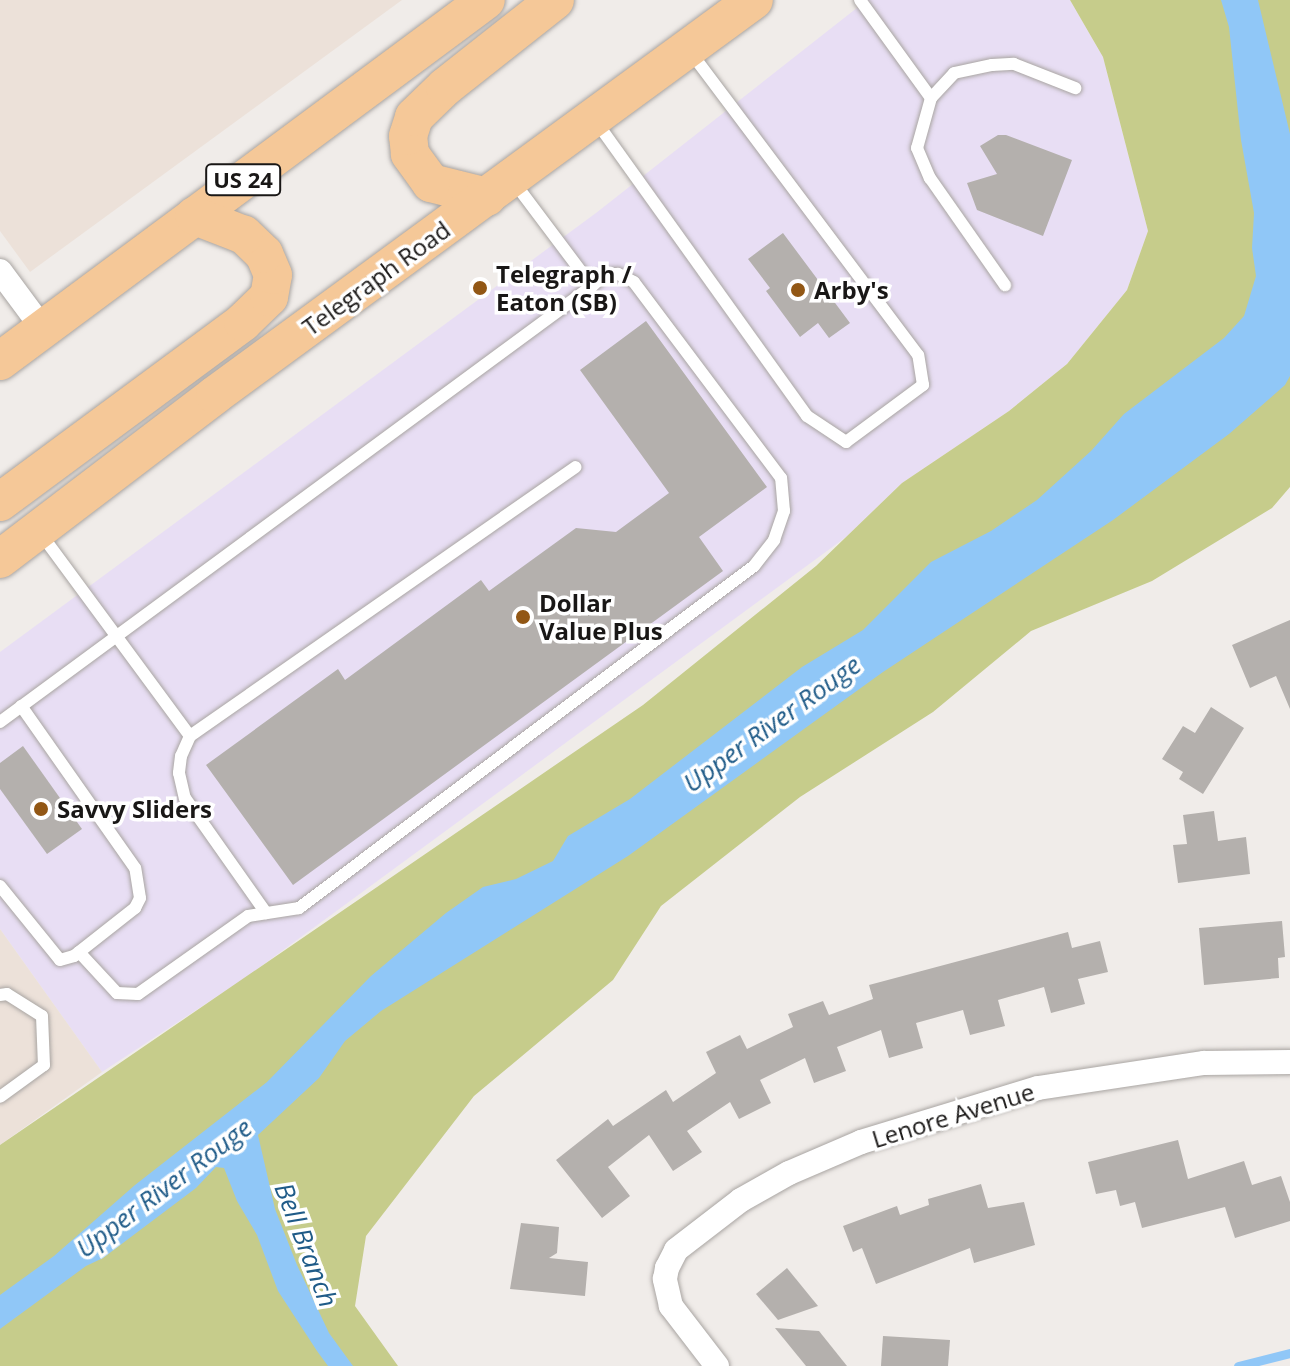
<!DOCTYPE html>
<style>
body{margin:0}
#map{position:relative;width:1290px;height:1366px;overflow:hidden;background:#f0ece9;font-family:"Open Sans",sans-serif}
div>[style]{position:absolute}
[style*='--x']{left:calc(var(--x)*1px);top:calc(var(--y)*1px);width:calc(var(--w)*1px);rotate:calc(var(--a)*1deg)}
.commercial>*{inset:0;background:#e8def4}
.built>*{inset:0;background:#ece1d9}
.green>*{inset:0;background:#c6cc8b}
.water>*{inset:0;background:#90c7f7}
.stream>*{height:9px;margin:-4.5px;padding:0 4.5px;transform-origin:4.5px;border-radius:4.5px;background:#90c7f7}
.building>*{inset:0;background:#b4b0ad}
.roads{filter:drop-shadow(0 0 2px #a9a5a2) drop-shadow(0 0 2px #a9a5a2)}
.service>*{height:12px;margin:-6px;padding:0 6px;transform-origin:6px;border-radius:6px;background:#fff}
.minor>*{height:24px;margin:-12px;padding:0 12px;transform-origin:12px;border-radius:12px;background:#fff}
.primary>*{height:38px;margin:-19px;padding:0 19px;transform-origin:19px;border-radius:19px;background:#f5c898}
.dots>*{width:22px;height:22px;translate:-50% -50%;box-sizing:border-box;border:4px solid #fff;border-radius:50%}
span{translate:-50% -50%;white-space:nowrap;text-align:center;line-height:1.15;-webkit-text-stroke:7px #fff;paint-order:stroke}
.shield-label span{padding:2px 6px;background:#fff;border:2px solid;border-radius:6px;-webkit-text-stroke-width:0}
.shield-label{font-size:22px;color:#191716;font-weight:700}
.poi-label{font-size:24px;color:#191716;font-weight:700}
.left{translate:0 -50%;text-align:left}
.street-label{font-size:24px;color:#191716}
.water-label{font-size:26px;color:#1f5b88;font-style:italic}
</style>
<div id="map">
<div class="commercial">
<div style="clip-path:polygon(867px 0,1070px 0,1103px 57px,1148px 231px,1127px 290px,1067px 364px,1009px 411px,902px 483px,846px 537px,248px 976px,102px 1072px,0 929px,0 652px,596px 213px)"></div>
</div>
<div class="built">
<div style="clip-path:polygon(0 0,402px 0,30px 272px,0 231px)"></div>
<div style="clip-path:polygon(0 929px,102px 1072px,0 1145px)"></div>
</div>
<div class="green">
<div style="clip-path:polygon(1070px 0,1290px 0,1290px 487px,1272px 508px,1152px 581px,1031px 631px,933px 712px,800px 797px,661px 906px,613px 980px,474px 1096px,366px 1236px,355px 1306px,398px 1366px,0 1366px,0 1145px,643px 705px,816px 566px,902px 483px,1009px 411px,1067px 364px,1127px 290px,1148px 231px,1103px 57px)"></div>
</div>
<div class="water">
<div style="clip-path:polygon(1221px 0,1258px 0,1290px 134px,1290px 376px,1285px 385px,1229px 434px,1113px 520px,883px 672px,628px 856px,381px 1011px,345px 1041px,319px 1078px,258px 1135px,275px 1209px,297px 1265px,329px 1333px,353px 1366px,328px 1366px,317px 1351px,278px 1291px,257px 1235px,237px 1201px,224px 1168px,216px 1167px,196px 1188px,103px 1258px,86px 1266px,0 1329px,0 1295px,54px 1256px,135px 1185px,267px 1082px,371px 976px,446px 913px,483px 887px,516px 879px,553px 861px,568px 836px,630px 799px,802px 667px,863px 630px,931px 562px,991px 531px,1037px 500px,1091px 451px,1124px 414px,1224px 338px,1244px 316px,1256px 276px,1252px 248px,1254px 213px,1241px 140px,1229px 27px)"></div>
</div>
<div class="stream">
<div style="--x:1238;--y:1366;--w:54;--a:-14"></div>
</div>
<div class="building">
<div style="clip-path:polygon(998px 135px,1006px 135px,1072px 160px,1043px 236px,977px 210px,967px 183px,997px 174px,980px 146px)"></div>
<div style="clip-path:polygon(783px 233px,850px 323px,829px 338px,818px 323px,800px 337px,766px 291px,770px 288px,748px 259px)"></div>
<div style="clip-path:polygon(646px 321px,767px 487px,699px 537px,723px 571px,293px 885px,206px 765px,338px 669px,345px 680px,481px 580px,489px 591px,576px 528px,616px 532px,669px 493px,580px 370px)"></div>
<div style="clip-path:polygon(1290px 620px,1290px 709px,1276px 676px,1250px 688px,1232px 645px)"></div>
<div style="clip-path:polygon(1211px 707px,1244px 728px,1203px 794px,1179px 779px,1183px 772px,1162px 759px,1183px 726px,1195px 733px)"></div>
<div style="clip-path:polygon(23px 746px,82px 829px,47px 854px,0 789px,0 763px)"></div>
<div style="clip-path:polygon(1214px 811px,1218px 841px,1246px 837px,1250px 874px,1178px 883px,1173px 845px,1187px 844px,1183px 815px)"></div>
<div style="clip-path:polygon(1282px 921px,1285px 957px,1278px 958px,1279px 978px,1204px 985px,1199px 928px)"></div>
<div style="clip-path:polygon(1068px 932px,1072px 948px,1100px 941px,1108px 972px,1078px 979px,1085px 1004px,1051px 1013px,1044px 987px,998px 1000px,1005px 1026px,970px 1035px,963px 1010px,916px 1023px,923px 1048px,889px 1058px,881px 1030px,837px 1047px,846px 1071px,814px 1083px,805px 1058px,760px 1080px,771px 1103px,739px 1119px,730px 1102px,687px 1131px,702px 1152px,673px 1171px,649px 1135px,608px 1167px,630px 1196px,602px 1218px,556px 1160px,608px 1119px,613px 1126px,666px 1090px,673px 1102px,716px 1073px,706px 1052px,740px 1035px,747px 1049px,793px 1027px,788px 1014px,823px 1001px,829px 1015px,873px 999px,869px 985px)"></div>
<div style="clip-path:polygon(1178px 1140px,1188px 1179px,1244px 1161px,1252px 1185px,1281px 1176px,1290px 1202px,1290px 1221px,1235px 1238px,1225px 1207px,1142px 1228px,1135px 1202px,1120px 1206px,1116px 1190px,1096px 1194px,1088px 1162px)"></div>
<div style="clip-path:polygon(981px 1184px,988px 1208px,1024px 1202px,1035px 1245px,974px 1263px,970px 1248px,876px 1284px,862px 1248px,853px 1252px,843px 1226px,897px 1206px,900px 1215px,929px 1205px,928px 1199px)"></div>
<div style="clip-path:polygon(521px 1223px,559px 1227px,557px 1253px,549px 1258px,588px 1262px,585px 1296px,510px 1289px)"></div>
<div style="clip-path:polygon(787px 1268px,818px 1306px,778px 1320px,756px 1294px)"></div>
<div style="clip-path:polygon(775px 1328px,819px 1331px,847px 1366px,806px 1366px)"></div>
<div style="clip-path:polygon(883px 1336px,950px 1340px,948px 1366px,881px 1366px)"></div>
</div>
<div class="roads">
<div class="service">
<div style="--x:860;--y:0;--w:121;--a:54.1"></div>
<div style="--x:931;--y:98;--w:34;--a:-47"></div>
<div style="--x:954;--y:73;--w:39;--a:-12"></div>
<div style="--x:992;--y:65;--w:22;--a:-3"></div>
<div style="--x:1014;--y:64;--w:66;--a:21.5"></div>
<div style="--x:931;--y:98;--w:52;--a:105.6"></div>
<div style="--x:917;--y:148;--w:33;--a:67"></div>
<div style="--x:930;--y:178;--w:131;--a:55"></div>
<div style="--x:595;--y:120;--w:364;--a:54.4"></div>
<div style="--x:807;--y:416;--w:47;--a:33.7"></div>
<div style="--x:846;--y:442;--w:96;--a:-36.5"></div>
<div style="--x:923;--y:385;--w:30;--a:-99"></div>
<div style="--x:918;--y:355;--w:381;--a:-126.9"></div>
<div style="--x:41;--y:534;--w:251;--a:53.6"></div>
<div style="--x:190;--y:736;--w:470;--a:-34.9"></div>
<div style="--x:0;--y:722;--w:735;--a:-36.37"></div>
<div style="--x:592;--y:286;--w:130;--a:-126.9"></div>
<div style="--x:190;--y:736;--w:22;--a:114"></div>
<div style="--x:181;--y:756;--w:17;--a:97"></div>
<div style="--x:179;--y:773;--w:26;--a:77"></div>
<div style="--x:185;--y:798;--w:141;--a:54.8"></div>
<div style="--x:0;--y:886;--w:95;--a:51"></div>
<div style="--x:60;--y:960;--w:15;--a:-16"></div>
<div style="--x:74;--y:956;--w:78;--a:-38.2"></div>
<div style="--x:135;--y:908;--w:11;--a:-63"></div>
<div style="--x:140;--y:898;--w:30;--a:-99"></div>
<div style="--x:135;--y:868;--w:198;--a:-125.1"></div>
<div style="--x:79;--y:952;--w:56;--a:47.2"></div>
<div style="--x:117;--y:993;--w:21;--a:3"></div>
<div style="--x:138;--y:994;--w:135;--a:-35.3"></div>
<div style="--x:248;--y:916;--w:52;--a:-8.9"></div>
<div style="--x:299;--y:908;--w:569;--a:-36.93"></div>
<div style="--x:754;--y:566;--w:33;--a:-52"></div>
<div style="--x:774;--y:540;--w:31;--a:-71"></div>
<div style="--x:784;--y:511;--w:33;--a:-95"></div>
<div style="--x:781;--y:478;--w:245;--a:-126.9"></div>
<div style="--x:634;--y:282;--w:18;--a:-153"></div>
<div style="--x:618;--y:274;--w:13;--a:180"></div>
<div style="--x:605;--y:274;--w:18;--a:137"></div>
<div style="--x:0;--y:995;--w:7;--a:-8"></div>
<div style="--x:7;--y:994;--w:41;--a:32.2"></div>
<div style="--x:42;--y:1016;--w:49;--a:87.7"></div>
<div style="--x:44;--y:1065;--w:54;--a:144"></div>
</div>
<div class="minor">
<div style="--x:0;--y:271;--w:72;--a:53.4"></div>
<div style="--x:717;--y:1366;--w:76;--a:-127.5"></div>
<div style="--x:671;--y:1306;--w:28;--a:-103"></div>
<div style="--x:665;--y:1279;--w:11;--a:-80"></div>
<div style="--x:667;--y:1268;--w:20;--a:-63"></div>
<div style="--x:676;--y:1250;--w:82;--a:-37.6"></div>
<div style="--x:741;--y:1200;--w:55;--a:-29.4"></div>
<div style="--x:789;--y:1173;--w:78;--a:-23.3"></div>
<div style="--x:861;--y:1142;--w:185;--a:-17"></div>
<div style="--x:1038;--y:1088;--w:168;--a:-8.6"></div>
<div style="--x:1204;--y:1063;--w:86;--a:-0.7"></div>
</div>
<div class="primary">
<div style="--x:487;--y:197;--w:58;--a:-166"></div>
<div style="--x:431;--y:183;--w:36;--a:-126"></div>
<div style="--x:410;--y:154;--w:18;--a:-96"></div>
<div style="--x:408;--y:136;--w:20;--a:-72"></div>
<div style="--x:414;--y:117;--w:43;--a:-44.1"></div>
<div style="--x:445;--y:87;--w:140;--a:-38.3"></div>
<div style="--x:0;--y:361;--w:605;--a:-36.6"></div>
<div style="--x:0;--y:502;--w:302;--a:-36.5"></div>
<div style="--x:243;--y:322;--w:36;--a:-44"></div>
<div style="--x:269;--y:297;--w:22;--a:-80"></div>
<div style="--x:273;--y:275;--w:23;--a:-113"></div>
<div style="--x:264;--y:254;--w:28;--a:-136"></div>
<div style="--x:244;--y:235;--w:53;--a:-158.8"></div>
<div style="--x:0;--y:559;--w:270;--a:-37.3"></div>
<div style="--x:215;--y:395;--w:668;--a:-36.24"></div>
</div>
</div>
<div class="dots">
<div style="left:480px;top:288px;background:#925715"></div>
<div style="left:798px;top:290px;background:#925715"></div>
<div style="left:523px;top:617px;background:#925715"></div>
<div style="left:41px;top:809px;background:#925715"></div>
</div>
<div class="shield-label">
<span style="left:243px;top:180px">US 24</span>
</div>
<div class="poi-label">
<span class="left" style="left:496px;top:288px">Telegraph /<br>Eaton (SB)</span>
<span class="left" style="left:814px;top:290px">Arby's</span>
<span class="left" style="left:539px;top:617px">Dollar<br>Value Plus</span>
<span class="left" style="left:57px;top:809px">Savvy Sliders</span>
</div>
<div class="street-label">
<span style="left:376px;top:278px;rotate:-36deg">Telegraph Road</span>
<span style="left:953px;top:1115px;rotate:-17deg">Lenore Avenue</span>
</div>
<div class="water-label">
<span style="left:772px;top:724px;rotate:-36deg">Upper River Rouge</span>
<span style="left:164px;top:1188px;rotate:-37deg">Upper River Rouge</span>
<span style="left:306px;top:1245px;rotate:69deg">Bell Branch</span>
</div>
</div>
